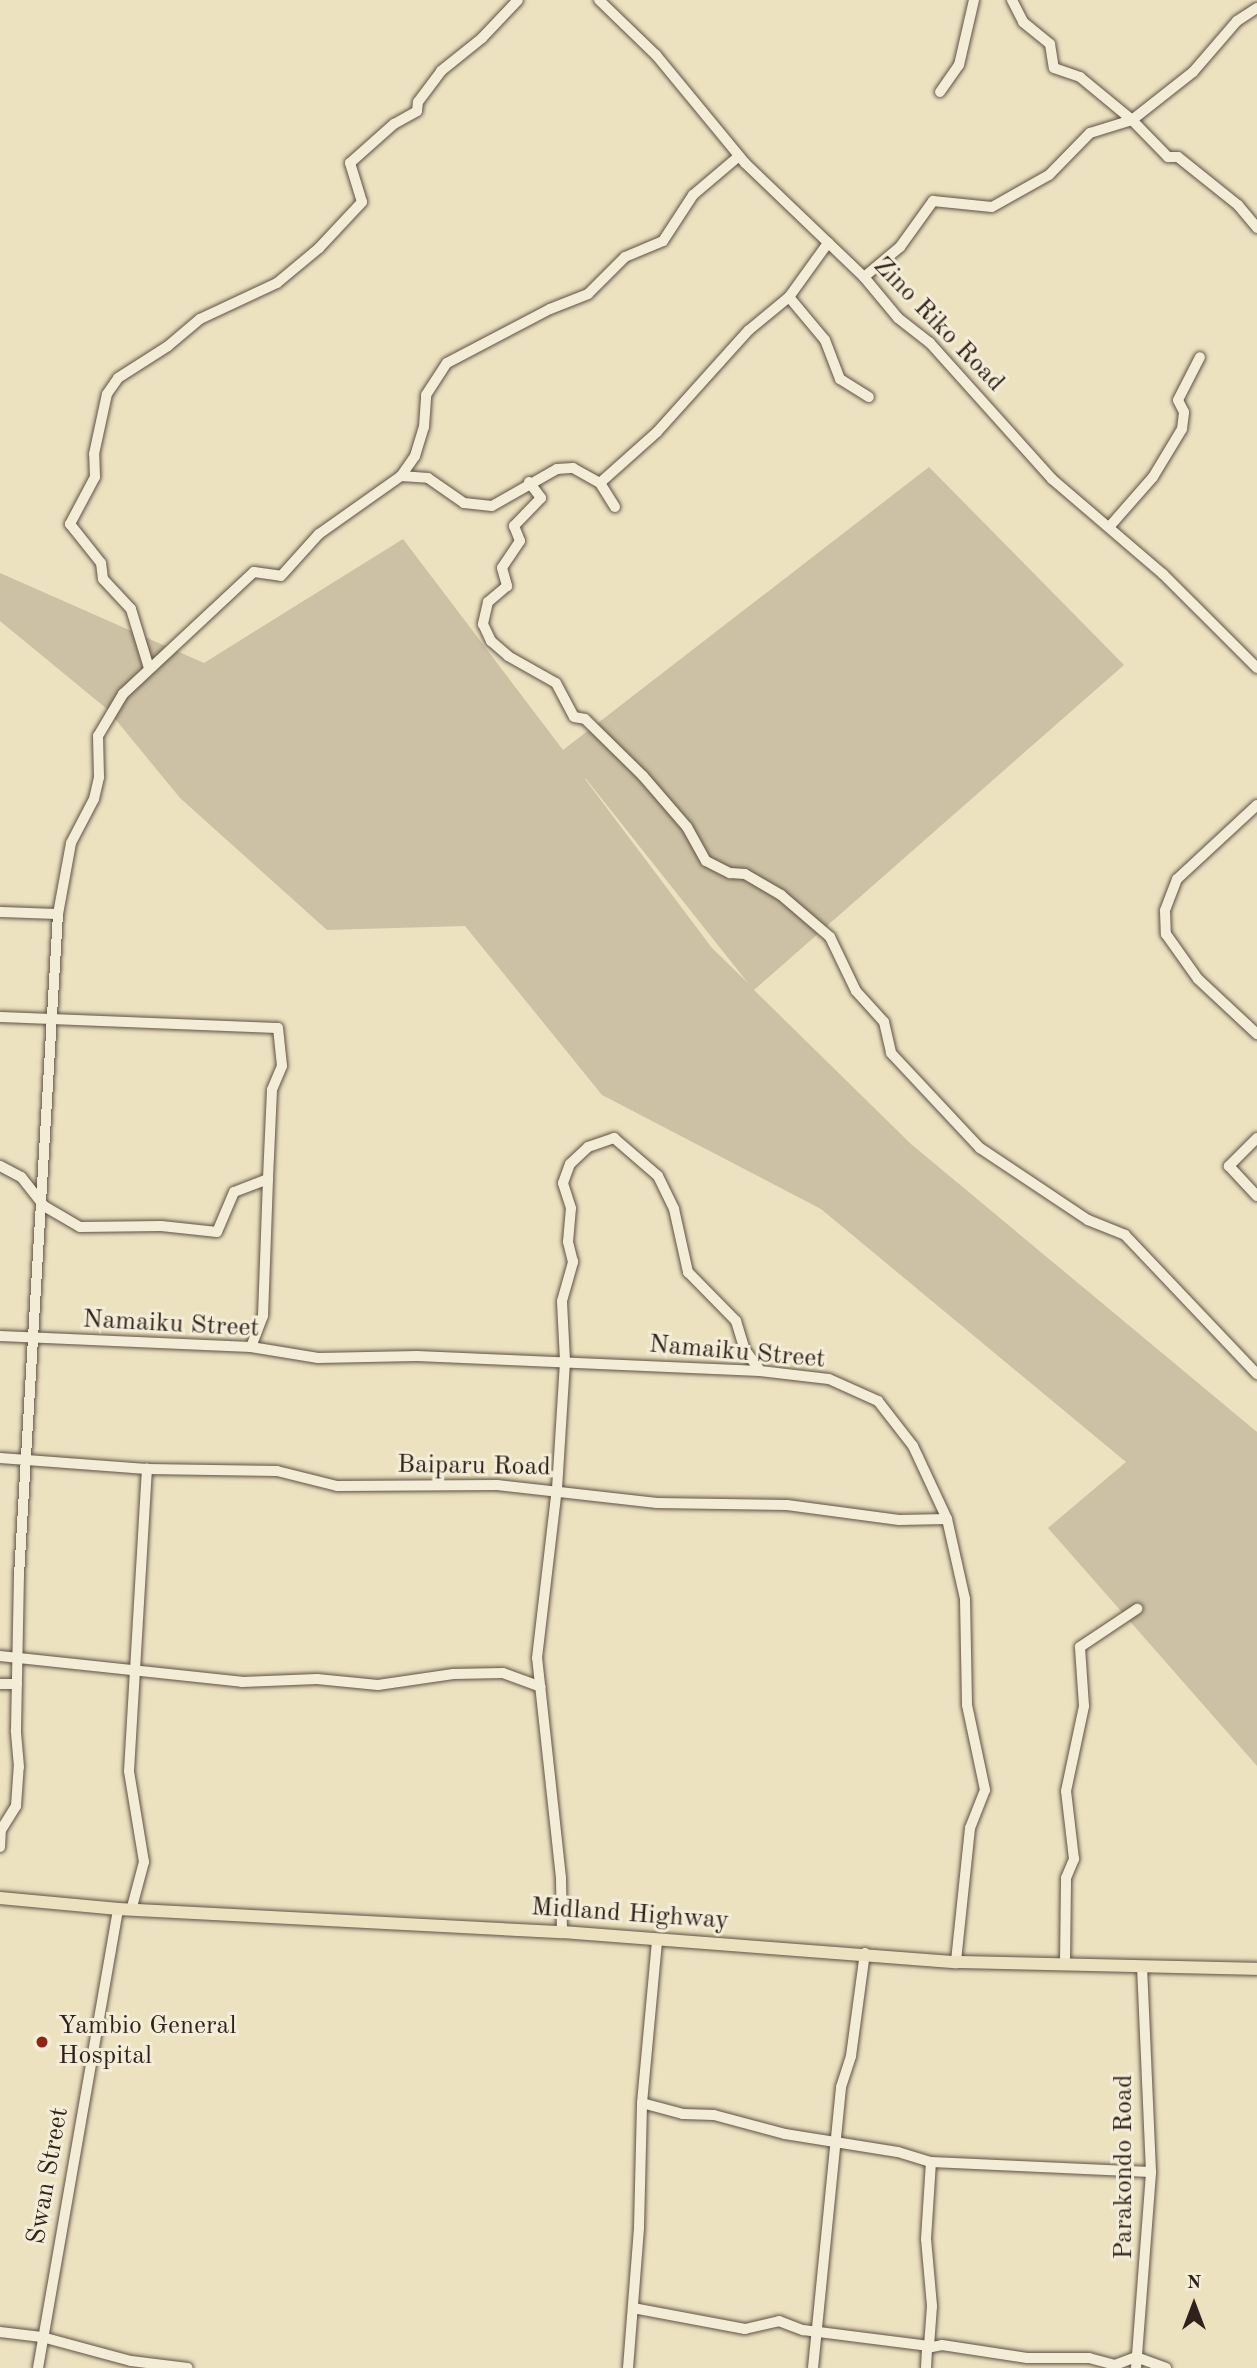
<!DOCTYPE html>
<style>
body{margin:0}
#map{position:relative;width:1257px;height:2368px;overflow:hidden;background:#ece2c0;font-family:"Old Standard TT",serif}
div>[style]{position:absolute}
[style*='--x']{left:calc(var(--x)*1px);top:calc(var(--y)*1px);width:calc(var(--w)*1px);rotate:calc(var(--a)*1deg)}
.green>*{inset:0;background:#ccc1a4}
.roads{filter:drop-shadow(0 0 2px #5f5145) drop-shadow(0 0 2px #5f5145)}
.minor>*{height:10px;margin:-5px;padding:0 5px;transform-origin:5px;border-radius:5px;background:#f3ecd6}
.major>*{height:12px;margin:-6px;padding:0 6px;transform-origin:6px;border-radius:6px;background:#ece2c0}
.dots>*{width:19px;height:19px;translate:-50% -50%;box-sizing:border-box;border:4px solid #f3ecd6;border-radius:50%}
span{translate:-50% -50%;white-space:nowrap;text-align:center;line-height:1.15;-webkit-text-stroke:6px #f3ecd6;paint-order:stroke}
.street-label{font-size:26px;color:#30211c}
.poi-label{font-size:26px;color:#30211c}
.left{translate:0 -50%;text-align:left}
.north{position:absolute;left:1159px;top:2270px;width:70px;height:70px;-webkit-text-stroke:5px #f3ecd6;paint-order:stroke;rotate:0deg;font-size:19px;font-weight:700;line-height:28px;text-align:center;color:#30211c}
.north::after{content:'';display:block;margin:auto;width:24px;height:32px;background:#30211c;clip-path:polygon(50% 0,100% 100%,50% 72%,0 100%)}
</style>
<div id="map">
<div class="green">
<div style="clip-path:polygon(evenodd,929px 467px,1124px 665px,754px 990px,911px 1144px,1257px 1432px,1257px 1766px,1048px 1528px,1126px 1462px,821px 1209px,602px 1095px,465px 926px,327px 930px,180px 798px,107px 709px,0 621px,0 573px,204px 663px,403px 539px,563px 750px,929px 467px,585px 779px,586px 779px,748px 983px,712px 948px,585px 779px)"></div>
</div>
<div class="roads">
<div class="minor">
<div style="--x:599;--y:0;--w:79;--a:44"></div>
<div style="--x:656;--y:55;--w:140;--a:50.5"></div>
<div style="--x:745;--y:163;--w:165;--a:43.8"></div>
<div style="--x:864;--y:277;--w:53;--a:50.3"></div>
<div style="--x:898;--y:318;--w:41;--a:38"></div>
<div style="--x:930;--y:343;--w:183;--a:48.1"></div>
<div style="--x:1052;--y:479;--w:146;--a:40.6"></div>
<div style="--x:1163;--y:574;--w:133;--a:45"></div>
<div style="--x:1012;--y:0;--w:25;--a:63"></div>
<div style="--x:1023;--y:22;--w:35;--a:39"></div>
<div style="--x:1050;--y:44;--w:24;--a:81"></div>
<div style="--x:1054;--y:68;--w:28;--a:19"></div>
<div style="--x:1080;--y:77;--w:67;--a:39.6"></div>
<div style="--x:1132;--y:120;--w:52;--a:45.8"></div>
<div style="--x:1168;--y:157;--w:10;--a:0"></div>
<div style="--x:1178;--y:157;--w:77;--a:38.7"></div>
<div style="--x:1238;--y:205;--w:30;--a:50"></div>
<div style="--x:940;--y:92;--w:33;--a:-55"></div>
<div style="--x:959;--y:65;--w:67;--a:-77"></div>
<div style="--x:864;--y:277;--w:47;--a:-39.8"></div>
<div style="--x:900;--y:247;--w:57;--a:-54.3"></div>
<div style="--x:933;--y:201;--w:59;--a:5.8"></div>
<div style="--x:992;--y:207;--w:65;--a:-29.3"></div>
<div style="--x:1049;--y:175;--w:59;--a:-45.7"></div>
<div style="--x:1090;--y:133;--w:44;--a:-17.2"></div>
<div style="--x:1132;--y:120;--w:78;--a:-38.2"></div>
<div style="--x:1193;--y:72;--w:67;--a:-49.2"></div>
<div style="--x:1237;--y:21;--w:24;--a:-33"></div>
<div style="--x:789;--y:297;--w:56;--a:50.1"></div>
<div style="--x:825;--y:340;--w:42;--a:69"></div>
<div style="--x:840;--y:379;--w:34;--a:32"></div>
<div style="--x:401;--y:476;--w:27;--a:4"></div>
<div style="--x:428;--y:478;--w:44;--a:34.8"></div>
<div style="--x:464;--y:503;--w:28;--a:6"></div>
<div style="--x:492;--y:506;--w:75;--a:-29.6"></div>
<div style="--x:557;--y:469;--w:16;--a:-4"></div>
<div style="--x:573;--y:468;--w:31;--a:29"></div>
<div style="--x:529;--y:482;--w:20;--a:53"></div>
<div style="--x:541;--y:498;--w:39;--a:134"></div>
<div style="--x:514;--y:526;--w:16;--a:68"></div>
<div style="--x:520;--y:541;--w:32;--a:124"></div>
<div style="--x:502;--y:568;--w:19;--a:74"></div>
<div style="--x:507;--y:586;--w:25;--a:140"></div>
<div style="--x:488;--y:602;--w:23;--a:103"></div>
<div style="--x:483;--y:624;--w:19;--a:65"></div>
<div style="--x:491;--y:641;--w:23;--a:41"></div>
<div style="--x:508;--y:656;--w:55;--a:29.4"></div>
<div style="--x:556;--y:683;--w:38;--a:62"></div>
<div style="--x:574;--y:717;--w:11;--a:10"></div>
<div style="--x:585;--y:719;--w:81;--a:44.5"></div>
<div style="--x:643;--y:776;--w:67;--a:49.2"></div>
<div style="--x:687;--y:827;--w:39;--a:61"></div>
<div style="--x:706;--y:861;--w:27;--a:27"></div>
<div style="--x:730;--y:873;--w:15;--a:4"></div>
<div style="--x:745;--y:874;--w:42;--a:30.3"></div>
<div style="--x:781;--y:895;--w:65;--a:40.6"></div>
<div style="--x:830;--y:937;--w:60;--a:64.3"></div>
<div style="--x:856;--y:991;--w:42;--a:47.9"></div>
<div style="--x:884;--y:1022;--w:32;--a:77"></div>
<div style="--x:891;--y:1053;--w:130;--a:46.9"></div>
<div style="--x:980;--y:1148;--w:130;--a:33.7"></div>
<div style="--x:1088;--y:1220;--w:40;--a:22"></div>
<div style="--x:1125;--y:1235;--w:192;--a:46.5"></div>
<div style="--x:615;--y:507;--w:28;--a:-122"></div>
<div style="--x:600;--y:483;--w:76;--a:-41.8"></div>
<div style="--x:657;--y:432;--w:137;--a:-48"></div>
<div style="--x:749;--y:330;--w:52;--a:-39.5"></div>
<div style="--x:789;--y:297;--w:67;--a:-54.2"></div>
<div style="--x:1110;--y:526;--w:65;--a:-48.7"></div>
<div style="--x:1153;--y:477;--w:56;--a:-58.9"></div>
<div style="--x:1182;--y:429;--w:17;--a:-83"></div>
<div style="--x:1184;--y:412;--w:13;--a:-117"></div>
<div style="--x:1178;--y:400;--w:48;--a:-62.9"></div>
<div style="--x:149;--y:668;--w:62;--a:-107"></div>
<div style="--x:131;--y:609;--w:41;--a:-133"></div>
<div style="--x:103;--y:579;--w:16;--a:-97"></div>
<div style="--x:101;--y:563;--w:50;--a:-128.5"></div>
<div style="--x:70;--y:524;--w:53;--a:-62"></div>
<div style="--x:95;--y:477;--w:23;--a:-92"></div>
<div style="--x:94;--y:454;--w:61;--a:-77.8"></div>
<div style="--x:107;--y:394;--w:19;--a:-55"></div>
<div style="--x:118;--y:378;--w:59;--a:-32.6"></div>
<div style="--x:168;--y:346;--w:42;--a:-40.2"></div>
<div style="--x:200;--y:319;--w:85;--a:-25.1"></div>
<div style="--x:277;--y:283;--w:55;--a:-39.8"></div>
<div style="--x:319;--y:248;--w:63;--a:-46.9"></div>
<div style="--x:362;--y:202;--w:41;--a:-107.1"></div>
<div style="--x:350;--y:163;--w:59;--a:-41.6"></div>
<div style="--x:394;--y:124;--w:26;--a:-29"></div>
<div style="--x:417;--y:111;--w:9;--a:-84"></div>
<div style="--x:418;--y:102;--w:39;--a:-53"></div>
<div style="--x:441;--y:71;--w:53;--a:-38.8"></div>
<div style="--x:482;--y:38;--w:52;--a:-46.5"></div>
<div style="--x:1257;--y:805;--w:109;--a:137.2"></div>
<div style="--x:1177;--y:879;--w:34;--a:111"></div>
<div style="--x:1165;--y:911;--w:23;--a:88"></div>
<div style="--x:1166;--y:934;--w:55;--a:54.6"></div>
<div style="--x:1198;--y:979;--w:81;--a:43"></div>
<div style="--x:0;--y:912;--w:58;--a:2"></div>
<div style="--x:0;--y:1017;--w:278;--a:2.3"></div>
<div style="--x:278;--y:1028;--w:38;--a:84"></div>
<div style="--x:282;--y:1066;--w:26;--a:113"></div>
<div style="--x:272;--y:1090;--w:89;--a:92.6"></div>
<div style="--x:268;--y:1179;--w:36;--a:159"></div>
<div style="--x:234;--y:1192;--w:43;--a:113"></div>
<div style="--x:217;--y:1232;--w:56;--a:-173.9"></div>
<div style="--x:161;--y:1226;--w:81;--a:179.3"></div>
<div style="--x:80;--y:1227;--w:42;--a:-149.7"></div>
<div style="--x:44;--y:1206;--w:37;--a:-128"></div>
<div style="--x:21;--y:1177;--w:24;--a:-152"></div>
<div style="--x:1257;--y:1138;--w:40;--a:135"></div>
<div style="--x:1229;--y:1166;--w:41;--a:47"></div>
<div style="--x:0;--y:1336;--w:251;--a:2.5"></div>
<div style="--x:251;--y:1347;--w:68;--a:9.3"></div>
<div style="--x:318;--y:1358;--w:99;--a:-1.2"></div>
<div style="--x:417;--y:1356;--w:343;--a:2.5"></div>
<div style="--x:760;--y:1371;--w:69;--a:6.6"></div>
<div style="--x:829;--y:1379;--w:54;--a:24.2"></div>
<div style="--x:878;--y:1401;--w:57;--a:52.1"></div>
<div style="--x:913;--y:1446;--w:81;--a:65"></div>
<div style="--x:947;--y:1519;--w:82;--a:77.3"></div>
<div style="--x:965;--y:1599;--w:106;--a:88.9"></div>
<div style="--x:967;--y:1705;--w:87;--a:78"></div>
<div style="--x:985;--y:1790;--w:41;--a:111.5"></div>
<div style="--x:970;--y:1828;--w:135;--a:96"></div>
<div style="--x:251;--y:1347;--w:33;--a:-69"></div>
<div style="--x:263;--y:1316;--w:137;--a:-87.9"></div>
<div style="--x:0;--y:1458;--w:147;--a:4.3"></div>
<div style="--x:147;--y:1469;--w:130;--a:0.9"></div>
<div style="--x:277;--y:1471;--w:62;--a:14"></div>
<div style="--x:337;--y:1486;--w:160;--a:-0.4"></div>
<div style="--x:497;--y:1485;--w:161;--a:6.4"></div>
<div style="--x:657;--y:1503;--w:130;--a:0.9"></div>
<div style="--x:787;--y:1505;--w:113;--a:7.6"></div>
<div style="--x:899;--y:1520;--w:48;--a:-1.2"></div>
<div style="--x:0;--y:1656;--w:243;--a:6.1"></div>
<div style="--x:242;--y:1682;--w:75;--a:-2.3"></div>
<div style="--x:317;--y:1679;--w:61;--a:5.6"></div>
<div style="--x:378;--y:1685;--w:76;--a:-8.3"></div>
<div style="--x:453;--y:1674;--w:50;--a:-1.1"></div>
<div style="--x:503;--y:1673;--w:40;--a:20.2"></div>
<div style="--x:0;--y:1684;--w:17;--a:0"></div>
<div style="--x:0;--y:1847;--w:17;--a:-87"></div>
<div style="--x:1;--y:1830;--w:28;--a:-58"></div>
<div style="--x:16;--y:1806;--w:39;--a:-86"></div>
<div style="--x:19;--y:1767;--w:37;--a:-95"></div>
<div style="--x:16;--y:1730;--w:154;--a:-88.9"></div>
<div style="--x:19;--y:1576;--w:663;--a:-86.63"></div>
<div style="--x:58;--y:914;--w:72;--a:-79.6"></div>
<div style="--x:71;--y:843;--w:50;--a:-62.4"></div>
<div style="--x:94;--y:799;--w:23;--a:-77"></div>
<div style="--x:99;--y:777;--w:41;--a:-91.4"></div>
<div style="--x:98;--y:736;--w:49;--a:-59.2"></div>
<div style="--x:123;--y:694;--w:179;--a:-43"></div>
<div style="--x:254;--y:572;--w:27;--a:8"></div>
<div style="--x:281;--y:576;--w:57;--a:-47.9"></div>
<div style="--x:319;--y:534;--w:100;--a:-35.3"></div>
<div style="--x:401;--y:476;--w:24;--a:-55"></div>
<div style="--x:415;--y:456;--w:30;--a:-73"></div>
<div style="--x:424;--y:427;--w:32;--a:-86"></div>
<div style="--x:426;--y:395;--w:38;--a:-57"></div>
<div style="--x:447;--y:363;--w:116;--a:-27.7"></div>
<div style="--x:550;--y:309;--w:41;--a:-21.5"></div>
<div style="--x:588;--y:294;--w:52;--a:-45"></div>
<div style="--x:625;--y:257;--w:41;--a:-22.8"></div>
<div style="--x:663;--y:241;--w:55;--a:-56.9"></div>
<div style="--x:693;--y:195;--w:60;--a:-40.3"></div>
<div style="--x:132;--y:1907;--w:47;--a:-75.1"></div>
<div style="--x:144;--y:1862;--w:92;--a:-99.4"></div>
<div style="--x:129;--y:1771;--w:303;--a:-86.6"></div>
<div style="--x:562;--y:1932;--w:54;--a:-91.1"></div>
<div style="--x:561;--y:1878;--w:221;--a:-96.2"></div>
<div style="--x:537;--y:1658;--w:170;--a:-83.3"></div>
<div style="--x:557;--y:1489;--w:128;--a:-86.4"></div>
<div style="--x:565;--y:1361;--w:60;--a:-92.9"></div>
<div style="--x:562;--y:1301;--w:41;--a:-74.2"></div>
<div style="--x:573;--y:1262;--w:21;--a:-104"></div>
<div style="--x:568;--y:1242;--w:34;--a:-85"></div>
<div style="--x:571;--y:1208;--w:26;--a:-108"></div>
<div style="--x:563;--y:1183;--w:20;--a:-70"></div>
<div style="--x:570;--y:1164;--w:25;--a:-43"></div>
<div style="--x:588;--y:1147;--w:28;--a:-19"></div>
<div style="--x:614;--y:1138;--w:58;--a:40.8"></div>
<div style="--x:658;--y:1176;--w:37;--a:64"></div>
<div style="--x:674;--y:1209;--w:65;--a:77.5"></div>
<div style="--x:688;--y:1272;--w:69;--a:45.6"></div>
<div style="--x:736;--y:1321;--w:30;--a:73"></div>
<div style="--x:745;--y:1350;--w:26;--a:54"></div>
<div style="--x:1065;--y:1963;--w:85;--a:-89.3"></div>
<div style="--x:1066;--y:1878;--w:21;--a:-67"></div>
<div style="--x:1074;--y:1859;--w:68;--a:-96.7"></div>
<div style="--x:1066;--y:1791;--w:87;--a:-78"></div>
<div style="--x:1084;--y:1706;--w:59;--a:-93.9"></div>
<div style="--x:1080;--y:1647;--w:69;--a:-33.7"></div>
<div style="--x:642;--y:2103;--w:42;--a:15"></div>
<div style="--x:683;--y:2114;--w:31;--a:2"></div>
<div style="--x:714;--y:2115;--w:73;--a:15"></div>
<div style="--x:785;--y:2134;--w:114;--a:9.1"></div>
<div style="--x:898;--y:2152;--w:34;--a:17"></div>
<div style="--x:931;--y:2162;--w:220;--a:2.6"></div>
<div style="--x:633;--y:2308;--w:114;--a:10.6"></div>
<div style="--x:745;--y:2329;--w:35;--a:-13"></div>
<div style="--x:779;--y:2321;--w:26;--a:21"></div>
<div style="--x:803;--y:2330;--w:127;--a:7.2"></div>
<div style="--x:929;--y:2346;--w:40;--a:-85.7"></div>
<div style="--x:932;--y:2306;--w:67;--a:-95.1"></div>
<div style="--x:926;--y:2239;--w:77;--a:-86.3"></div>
<div style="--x:0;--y:2332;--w:42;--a:6.8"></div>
<div style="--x:42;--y:2337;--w:92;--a:15.1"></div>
<div style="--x:131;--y:2361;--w:57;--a:7"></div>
<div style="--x:38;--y:2368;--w:466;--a:-80.1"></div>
<div style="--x:628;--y:2368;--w:141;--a:-85.5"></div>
<div style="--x:639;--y:2227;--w:124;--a:-88.6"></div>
<div style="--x:642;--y:2103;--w:163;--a:-84.7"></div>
<div style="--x:813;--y:2368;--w:282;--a:-84.3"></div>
<div style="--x:841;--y:2087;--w:33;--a:-72"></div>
<div style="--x:851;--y:2056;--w:104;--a:-82.3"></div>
<div style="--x:926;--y:2368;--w:20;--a:-87"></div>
<div style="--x:927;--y:2348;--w:15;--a:-11"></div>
<div style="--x:942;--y:2345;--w:86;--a:8.7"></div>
<div style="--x:1027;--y:2358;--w:62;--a:0"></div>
<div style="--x:1089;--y:2358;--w:27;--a:15"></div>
<div style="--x:1115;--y:2365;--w:22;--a:-21"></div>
<div style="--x:1136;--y:2357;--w:32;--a:20"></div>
<div style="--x:1136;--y:2368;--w:197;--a:-85.6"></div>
<div style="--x:1151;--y:2172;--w:206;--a:-92.5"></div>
</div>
<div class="major">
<div style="--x:0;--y:1898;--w:119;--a:5.3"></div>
<div style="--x:118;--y:1909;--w:445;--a:3"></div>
<div style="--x:562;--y:1932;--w:395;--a:4.4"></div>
<div style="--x:956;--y:1962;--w:301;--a:1.3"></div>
</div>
</div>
<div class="dots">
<div style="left:42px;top:2042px;background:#8f2418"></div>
</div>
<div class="street-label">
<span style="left:938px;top:325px;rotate:46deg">Zino Riko Road</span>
<span style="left:171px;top:1325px;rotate:3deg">Namaiku Street</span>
<span style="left:737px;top:1353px;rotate:5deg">Namaiku Street</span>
<span style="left:474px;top:1467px;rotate:1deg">Baiparu Road</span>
<span style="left:630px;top:1915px;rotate:4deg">Midland Highway</span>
<span style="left:1125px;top:2167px;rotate:-90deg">Parakondo Road</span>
<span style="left:49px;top:2176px;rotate:-80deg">Swan Street</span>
</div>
<div class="poi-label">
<span class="left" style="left:58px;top:2042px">Yambio General<br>Hospital</span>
</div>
<div class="north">N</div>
</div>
